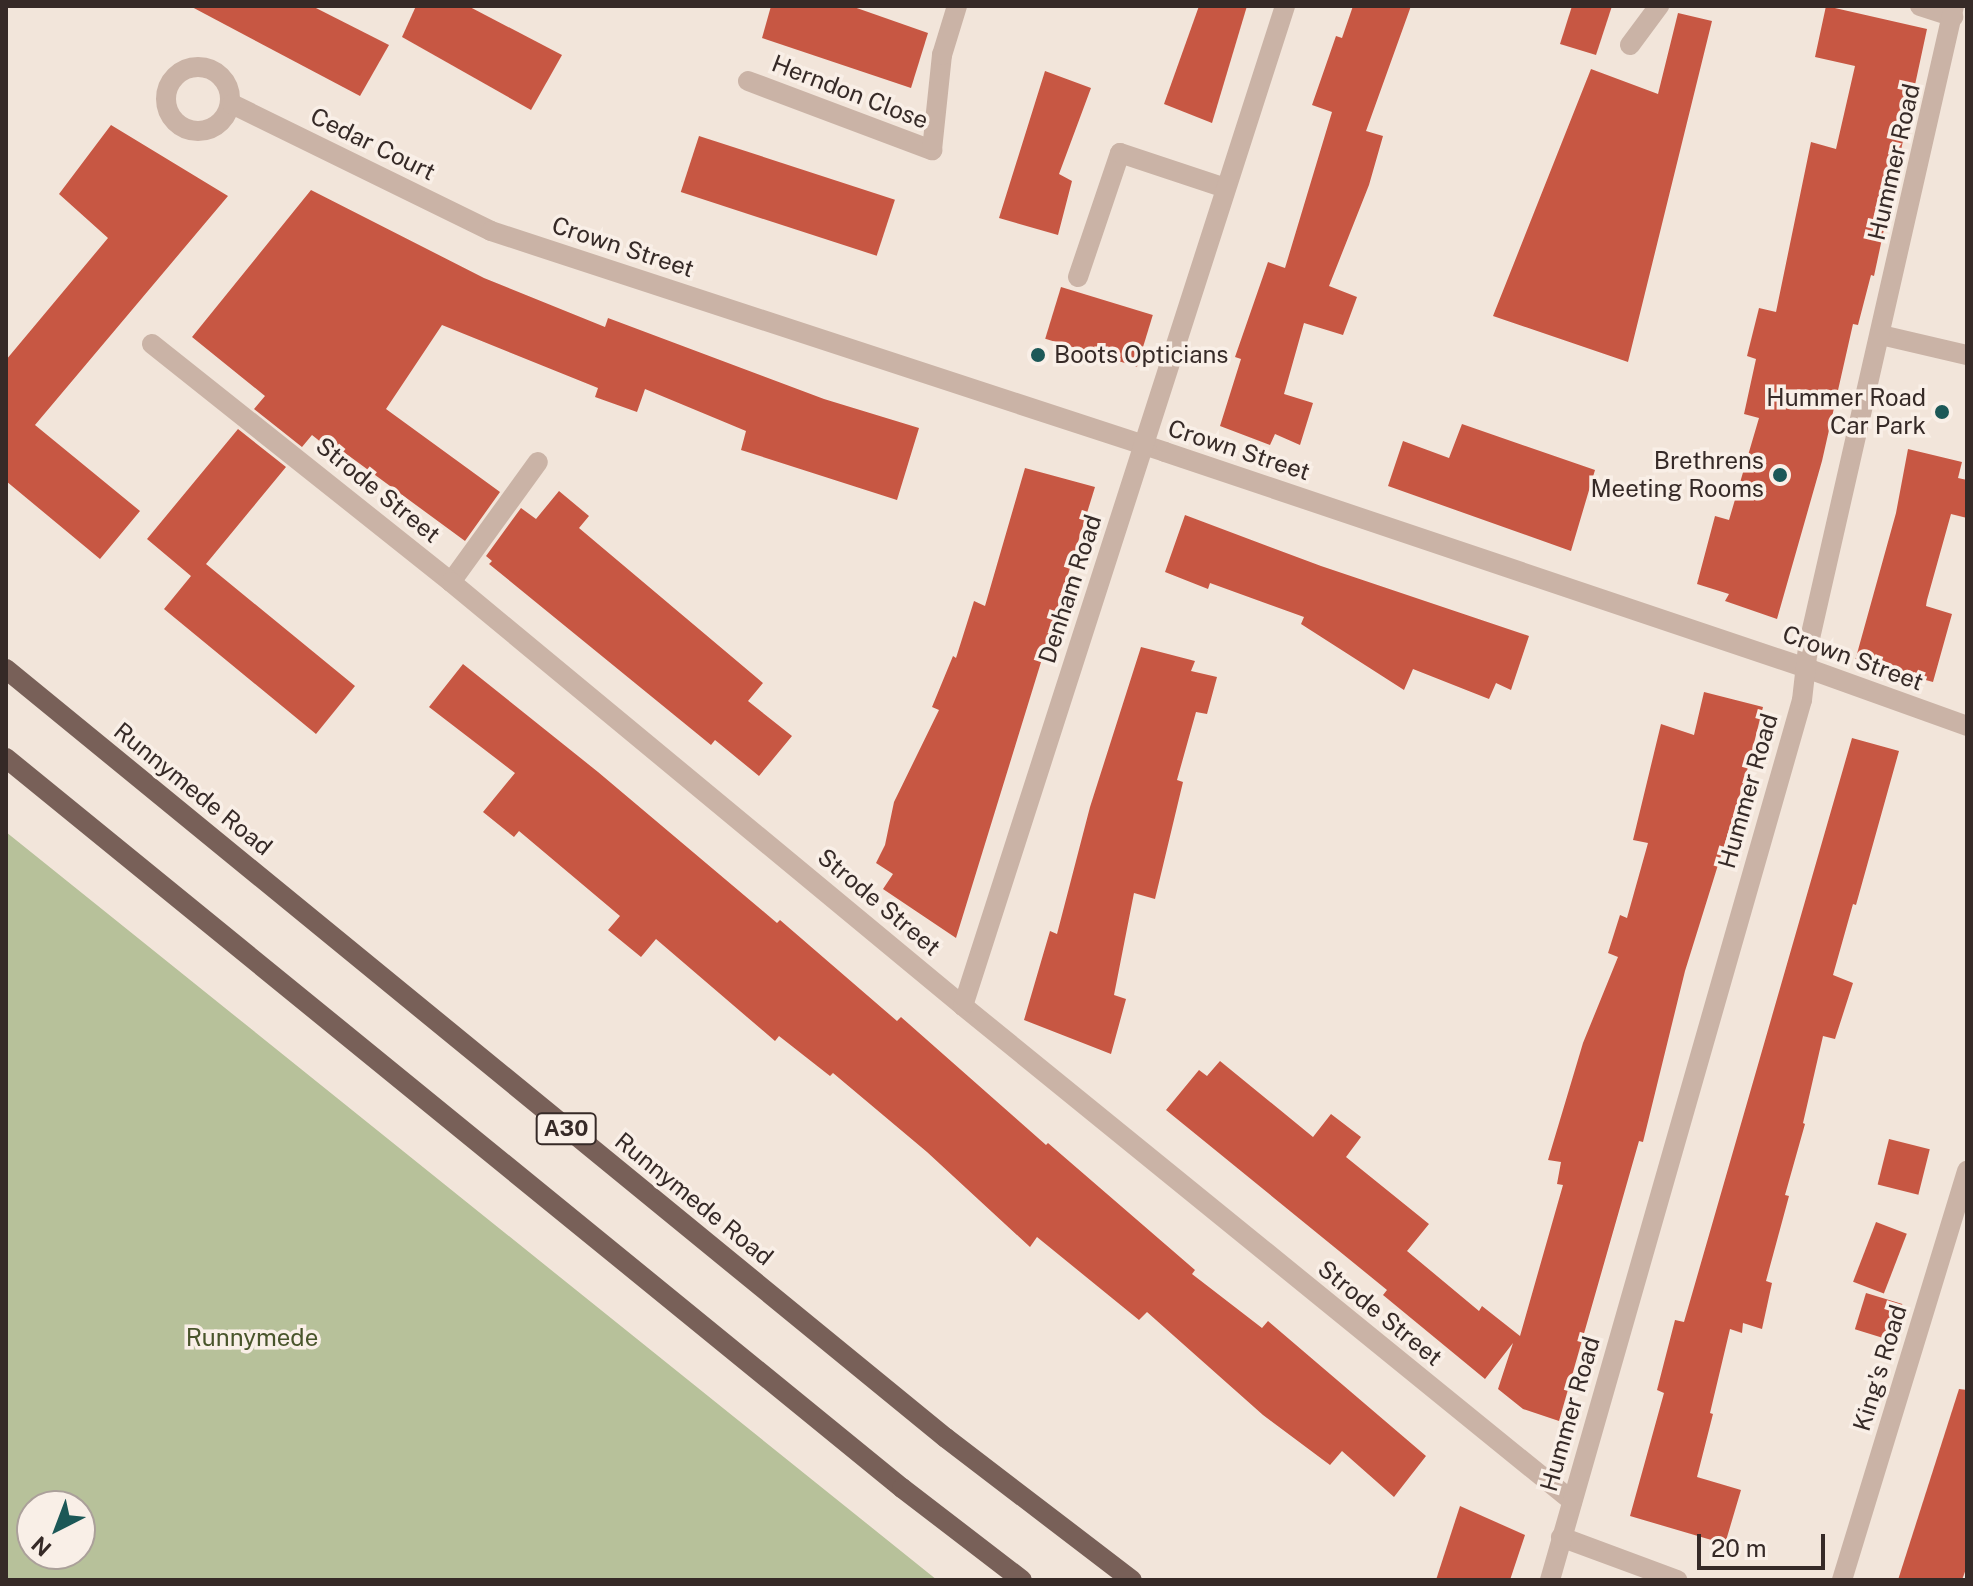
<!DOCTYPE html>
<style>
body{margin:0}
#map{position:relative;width:1973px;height:1586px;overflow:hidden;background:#f2e5da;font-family:"Public Sans",sans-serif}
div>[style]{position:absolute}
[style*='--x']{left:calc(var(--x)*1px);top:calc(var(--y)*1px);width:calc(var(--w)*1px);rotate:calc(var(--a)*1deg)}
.green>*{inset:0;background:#b7c19a}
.building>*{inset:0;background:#c75743;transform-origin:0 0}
.lane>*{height:20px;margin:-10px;padding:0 10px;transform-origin:10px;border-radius:10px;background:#cab3a6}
.street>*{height:20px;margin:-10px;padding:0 10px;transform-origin:10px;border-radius:10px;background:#cab3a6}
.street>.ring{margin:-10px;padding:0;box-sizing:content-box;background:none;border:20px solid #cab3a6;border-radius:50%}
.primary>*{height:20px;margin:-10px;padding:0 10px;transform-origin:10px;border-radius:10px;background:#786058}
.dots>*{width:22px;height:22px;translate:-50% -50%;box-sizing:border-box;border:4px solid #f9efe7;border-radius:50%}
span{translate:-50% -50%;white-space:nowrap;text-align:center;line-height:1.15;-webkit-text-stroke:7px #f9efe7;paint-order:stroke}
.shield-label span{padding:2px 6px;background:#f9efe7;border:2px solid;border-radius:6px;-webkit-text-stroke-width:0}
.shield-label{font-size:22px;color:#362a27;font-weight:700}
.street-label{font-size:24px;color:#362a27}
.poi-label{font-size:24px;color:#362a27}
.left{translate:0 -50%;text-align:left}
.right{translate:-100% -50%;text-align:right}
.park-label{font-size:24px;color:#49552b}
.frame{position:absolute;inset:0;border:8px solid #362a27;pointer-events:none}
.north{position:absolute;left:16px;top:1490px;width:80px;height:80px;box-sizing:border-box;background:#f9efe7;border:2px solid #aba09a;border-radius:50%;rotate:222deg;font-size:22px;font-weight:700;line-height:32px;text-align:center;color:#362a27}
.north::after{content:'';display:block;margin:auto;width:28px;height:36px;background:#1c5857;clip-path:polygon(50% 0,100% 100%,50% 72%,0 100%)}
.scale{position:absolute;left:1697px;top:1534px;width:128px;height:36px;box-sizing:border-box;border:4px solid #362a27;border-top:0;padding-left:10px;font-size:24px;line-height:28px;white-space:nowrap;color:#362a27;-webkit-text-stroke:6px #f9efe7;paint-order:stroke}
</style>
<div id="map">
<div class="green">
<div style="clip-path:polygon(evenodd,6px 832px,937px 1580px,6px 1580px,6px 832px,32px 1506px,80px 1506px,80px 1554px,32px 1554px,32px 1506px)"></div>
</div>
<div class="building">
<div style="clip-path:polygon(190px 6px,312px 6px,389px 45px,360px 96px)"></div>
<div style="clip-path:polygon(416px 6px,468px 6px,562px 55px,531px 110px,402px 37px)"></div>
<div style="clip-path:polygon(771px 6px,851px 6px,928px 33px,911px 88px,762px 38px)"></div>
<div style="clip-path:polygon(1199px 6px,1247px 6px,1212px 123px,1164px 104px)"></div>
<div style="clip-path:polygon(1353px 6px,1411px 6px,1366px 131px,1383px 136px,1369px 185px,1329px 286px,1357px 297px,1343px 335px,1304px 323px,1284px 394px,1313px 403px,1300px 445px,1275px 434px,1270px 445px,1220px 426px,1241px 359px,1235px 357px,1268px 262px,1285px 268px,1332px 112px,1312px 105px,1336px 36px,1342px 38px)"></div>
<div style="clip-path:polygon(1572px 6px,1612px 6px,1596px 55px,1560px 44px)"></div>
<div style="clip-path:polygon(1826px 6px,1927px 29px,1874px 276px,1871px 275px,1858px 325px,1853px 324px,1822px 461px,1777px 619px,1725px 601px,1729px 594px,1697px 584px,1715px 516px,1729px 520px,1759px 418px,1744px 414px,1756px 359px,1747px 356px,1759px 308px,1776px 312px,1811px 142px,1836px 149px,1855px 66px,1815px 57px)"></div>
<div style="clip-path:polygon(1678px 13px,1712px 21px,1628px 362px,1493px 316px,1591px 69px,1658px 94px)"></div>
<div style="clip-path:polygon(1045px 71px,1091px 88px,1059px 174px,1072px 181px,1058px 235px,999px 218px)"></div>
<div style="clip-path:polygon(111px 125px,228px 196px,35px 425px,140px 511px,100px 559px,6px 481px,6px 360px,108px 238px,59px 194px)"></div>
<div style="left:699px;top:136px;width:206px;height:59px;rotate:18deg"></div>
<div style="clip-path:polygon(311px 190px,484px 278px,605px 327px,608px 318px,824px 399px,919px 428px,897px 500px,741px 450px,746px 431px,645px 389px,637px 412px,595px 397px,598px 388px,442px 325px,386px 409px,500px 492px,465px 541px,341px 450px,337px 455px,312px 435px,302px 447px,254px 409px,265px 396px,192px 337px)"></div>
<div style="left:1061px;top:287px;width:96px;height:54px;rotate:17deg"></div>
<div style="clip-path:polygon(1462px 424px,1595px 470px,1571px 551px,1388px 486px,1403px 441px,1449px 458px)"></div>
<div style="clip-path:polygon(238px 429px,286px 467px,206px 564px,355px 686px,316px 734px,164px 609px,191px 576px,147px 539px)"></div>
<div style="clip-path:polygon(1908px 449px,1962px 462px,1958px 478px,1967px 480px,1967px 518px,1951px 514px,1927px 600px,1926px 606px,1952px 614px,1933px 682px,1855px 661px,1896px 513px)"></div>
<div style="clip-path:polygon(1025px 468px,1095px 487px,956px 938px,883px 889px,893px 874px,876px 863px,885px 845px,894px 802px,939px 710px,932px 707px,953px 656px,956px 658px,974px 601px,985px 606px)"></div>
<div style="clip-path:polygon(559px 491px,589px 516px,579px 528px,763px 683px,748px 701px,792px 736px,759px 776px,715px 740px,711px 745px,489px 564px,492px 561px,486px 556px,521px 508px,536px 519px)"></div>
<div style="clip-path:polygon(1185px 515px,1321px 566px,1529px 636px,1511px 690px,1496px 683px,1489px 699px,1413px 669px,1404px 690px,1301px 624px,1304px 617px,1210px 583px,1208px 589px,1165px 572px)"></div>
<div style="clip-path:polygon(1141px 647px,1195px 661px,1191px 671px,1217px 677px,1207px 714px,1196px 712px,1177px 780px,1183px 782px,1155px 899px,1134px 893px,1114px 995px,1126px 999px,1111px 1054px,1024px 1020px,1050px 931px,1057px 934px,1090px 807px)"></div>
<div style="clip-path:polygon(463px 664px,598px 772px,777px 923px,780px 920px,897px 1021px,901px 1017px,1046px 1145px,1048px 1143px,1195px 1270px,1192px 1274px,1262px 1328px,1268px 1321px,1426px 1456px,1394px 1497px,1342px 1451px,1330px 1465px,1263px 1415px,1147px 1312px,1139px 1320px,1037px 1237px,1030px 1247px,927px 1152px,833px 1073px,830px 1076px,779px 1036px,775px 1041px,656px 939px,641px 957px,608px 930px,620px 916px,519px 831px,514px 837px,483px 812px,515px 773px,429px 707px)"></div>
<div style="clip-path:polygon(1704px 692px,1763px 707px,1746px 775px,1685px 971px,1643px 1142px,1639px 1141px,1559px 1421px,1523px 1409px,1498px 1389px,1513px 1343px,1485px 1379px,1383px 1295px,1387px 1290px,1166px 1110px,1199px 1070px,1207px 1076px,1220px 1061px,1313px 1137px,1331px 1114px,1361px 1137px,1346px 1157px,1429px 1224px,1407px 1251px,1479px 1311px,1482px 1306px,1520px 1336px,1563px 1185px,1557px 1184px,1561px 1162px,1548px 1160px,1583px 1043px,1618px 957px,1608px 953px,1620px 915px,1627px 918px,1648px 843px,1633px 840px,1661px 724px,1694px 735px)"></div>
<div style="clip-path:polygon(1852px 738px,1899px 751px,1856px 905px,1853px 904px,1833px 975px,1853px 983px,1835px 1039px,1823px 1036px,1803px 1123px,1805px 1124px,1785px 1195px,1789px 1196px,1766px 1281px,1772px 1283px,1762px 1329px,1743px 1323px,1742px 1333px,1730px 1329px,1710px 1413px,1713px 1414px,1697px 1477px,1741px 1490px,1725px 1544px,1630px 1516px,1664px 1393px,1657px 1390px,1675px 1320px,1684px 1322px)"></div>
<div style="left:1889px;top:1139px;width:42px;height:47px;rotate:14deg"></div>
<div style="left:1876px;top:1222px;width:33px;height:64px;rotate:21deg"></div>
<div style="left:1866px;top:1293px;width:38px;height:38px;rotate:17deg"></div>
<div style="clip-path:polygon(1959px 1389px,1967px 1390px,1967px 1566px,1962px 1580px,1898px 1580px)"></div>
<div style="clip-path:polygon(1460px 1506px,1525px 1535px,1510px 1580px,1436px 1580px)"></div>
</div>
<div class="lane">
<div style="--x:1920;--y:6;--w:35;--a:18"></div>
<div style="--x:1630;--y:45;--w:49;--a:-53.4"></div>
<div style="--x:1881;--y:335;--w:88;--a:13.1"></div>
<div style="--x:451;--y:582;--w:148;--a:-54.1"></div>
</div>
<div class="street">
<div class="ring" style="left:166px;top:67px;width:44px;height:44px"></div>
<div style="--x:748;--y:81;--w:197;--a:20.6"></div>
<div style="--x:932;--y:150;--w:96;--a:-84"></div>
<div style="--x:942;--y:55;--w:51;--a:-73"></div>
<div style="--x:232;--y:104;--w:288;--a:26.1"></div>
<div style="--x:491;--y:231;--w:709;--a:18.15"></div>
<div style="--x:1165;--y:452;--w:676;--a:18.62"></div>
<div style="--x:1806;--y:668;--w:171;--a:19.8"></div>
<div style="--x:1078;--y:277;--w:131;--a:-71.3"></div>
<div style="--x:1120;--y:153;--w:111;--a:18.4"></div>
<div style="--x:152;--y:344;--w:382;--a:38.5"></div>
<div style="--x:451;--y:582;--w:665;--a:39.63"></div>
<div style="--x:963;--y:1006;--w:785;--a:39.1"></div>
<div style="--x:963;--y:1006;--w:1051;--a:-72.15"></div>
<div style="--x:1561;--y:1537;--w:124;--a:20.3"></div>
<div style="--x:1550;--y:1580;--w:915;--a:-74.02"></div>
<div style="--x:1802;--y:700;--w:53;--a:-83.5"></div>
<div style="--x:1808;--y:647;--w:657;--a:-77.17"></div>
<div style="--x:1842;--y:1580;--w:428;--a:-73"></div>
</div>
<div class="primary">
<div style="--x:6;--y:669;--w:1214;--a:39.29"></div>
<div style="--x:946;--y:1438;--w:234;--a:37.4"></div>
<div style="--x:6;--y:758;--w:1156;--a:39.17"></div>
<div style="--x:902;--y:1488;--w:151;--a:37.5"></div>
</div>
<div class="dots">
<div style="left:1038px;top:355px;background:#1c5857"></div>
<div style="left:1942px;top:412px;background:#1c5857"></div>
<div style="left:1780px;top:475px;background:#1c5857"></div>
</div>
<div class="shield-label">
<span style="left:566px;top:1129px">A30</span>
</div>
<div class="street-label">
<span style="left:850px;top:92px;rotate:21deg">Herndon Close</span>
<span style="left:373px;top:144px;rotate:26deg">Cedar Court</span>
<span style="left:1894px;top:162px;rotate:-77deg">Hummer Road</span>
<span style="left:623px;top:247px;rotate:18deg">Crown Street</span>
<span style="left:1239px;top:450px;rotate:18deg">Crown Street</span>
<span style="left:378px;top:490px;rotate:39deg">Strode Street</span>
<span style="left:1070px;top:589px;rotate:-72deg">Denham Road</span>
<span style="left:1853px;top:658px;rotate:20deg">Crown Street</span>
<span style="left:193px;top:789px;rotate:39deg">Runnymede Road</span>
<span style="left:1748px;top:791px;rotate:-74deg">Hummer Road</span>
<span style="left:879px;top:902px;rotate:40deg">Strode Street</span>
<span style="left:694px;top:1199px;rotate:39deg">Runnymede Road</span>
<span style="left:1380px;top:1313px;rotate:39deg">Strode Street</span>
<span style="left:1880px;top:1368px;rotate:-73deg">King's Road</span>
<span style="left:1570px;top:1414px;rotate:-74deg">Hummer Road</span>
</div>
<div class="poi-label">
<span class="left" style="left:1054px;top:355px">Boots Opticians</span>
<span class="right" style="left:1926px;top:412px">Hummer Road<br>Car Park</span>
<span class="right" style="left:1764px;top:475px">Brethrens<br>Meeting Rooms</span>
</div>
<div class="park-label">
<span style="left:252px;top:1338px">Runnymede</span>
</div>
<div class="frame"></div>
<div class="north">N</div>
<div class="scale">20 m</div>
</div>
